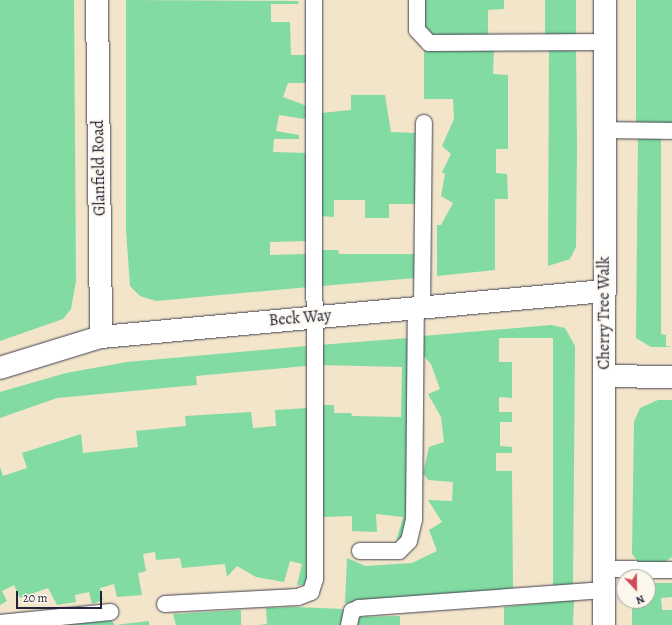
<!DOCTYPE html>
<style>
body{margin:0}
#map{position:relative;width:672px;height:625px;overflow:hidden;background:#f2e5ca;font-family:Alegreya,serif}
div>[style]{position:absolute}
[style*='--x']{left:calc(var(--x)*1px);top:calc(var(--y)*1px);width:calc(var(--w)*1px);rotate:calc(var(--a)*1deg)}
.green>*{inset:0;background:#81dba2;transform-origin:0 0}
.roads{filter:drop-shadow(0 0 1px #413f50) drop-shadow(0 0 1px #413f50)}
.lane>*{height:16px;margin:-8px;padding:0 8px;transform-origin:8px;border-radius:8px;background:#fff}
.street>*{height:22px;margin:-11px;padding:0 11px;transform-origin:11px;border-radius:11px;background:#fff}
span{translate:-50% -50%;white-space:nowrap;text-align:center;line-height:1.15;-webkit-text-stroke:4px #fbf7ec;paint-order:stroke}
.street-label{font-size:16px;color:#22223b}
.north{position:absolute;left:616px;top:569px;width:40px;height:40px;box-sizing:border-box;background:#fbf7ec;border:1px solid #a4a2a5;border-radius:50%;rotate:158deg;font-size:11px;font-weight:700;line-height:16px;text-align:center;color:#22223b}
.north::after{content:'';display:block;margin:auto;width:14px;height:18px;background:#d1495b;clip-path:polygon(50% 0,100% 100%,50% 72%,0 100%)}
.scale{position:absolute;left:16px;top:591px;width:86px;height:18px;box-sizing:border-box;border:2px solid #22223b;border-top:0;padding-left:5px;font-size:12px;line-height:14px;white-space:nowrap;color:#22223b;-webkit-text-stroke:3px #fbf7ec;paint-order:stroke}
</style>
<div id="map">
<div class="green">
<div style="clip-path:polygon(0 0,74px 0,76px 281px,71px 309px,63px 319px,0 341px)"></div>
<div style="clip-path:polygon(126px 0,298px 1px,299px 4px,271px 4px,271px 22px,290px 22px,291px 55px,307px 55px,307px 83px,288px 83px,283px 97px,307px 106px,307px 114px,305px 119px,279px 115px,276px 131px,299px 135px,299px 139px,274px 139px,273px 152px,308px 153px,306px 241px,270px 242px,270px 255px,307px 254px,309px 287px,156px 301px,140px 296px,130px 286px,126px 230px)"></div>
<div style="clip-path:polygon(422px 0,504px 0,504px 9px,488px 10px,488px 36px,435px 36px,425px 26px)"></div>
<div style="left:545px;top:0;width:31px;height:36px"></div>
<div style="left:636px;top:0;width:36px;height:124px"></div>
<div style="clip-path:polygon(424px 48px,494px 49px,493px 74px,508px 75px,508px 149px,496px 149px,496px 173px,507px 174px,508px 199px,495px 199px,495px 270px,437px 276px,437px 225px,441px 225px,453px 203px,441px 196px,445px 174px,442px 172px,451px 154px,442px 146px,454px 119px,453px 99px,424px 99px)"></div>
<div style="clip-path:polygon(549px 50px,576px 51px,577px 148px,576px 247px,570px 259px,548px 266px)"></div>
<div style="clip-path:polygon(351px 95px,385px 95px,391px 132px,415px 133px,415px 204px,389px 204px,389px 218px,365px 218px,365px 200px,334px 200px,334px 217px,321px 216px,321px 113px,351px 110px)"></div>
<div style="clip-path:polygon(638px 137px,661px 138px,661px 334px,666px 335px,666px 346px,672px 347px,651px 347px,636px 338px)"></div>
<div style="clip-path:polygon(321px 250px,338px 250px,339px 254px,415px 254px,415px 278px,322px 286px)"></div>
<div style="clip-path:polygon(551px 325px,565px 328px,575px 346px,573px 585px,553px 587px,553px 338px,499px 338px,499px 362px,512px 362px,512px 398px,499px 397px,499px 412px,512px 412px,512px 422px,500px 422px,500px 446px,512px 447px,512px 453px,496px 453px,496px 471px,512px 471px,513px 590px,345px 603px,347px 558px,365px 566px,412px 563px,437px 551px,429px 530px,442px 522px,428px 500px,452px 501px,453px 482px,428px 480px,423px 473px,429px 447px,444px 442px,441px 417px,428px 394px,440px 389px,431px 364px,423px 355px,423px 336px)"></div>
<div style="clip-path:polygon(408px 338px,408px 520px,399px 544px,397px 538px,403px 517px,376px 514px,377px 532px,352px 531px,352px 516px,323px 517px,320px 405px,334px 405px,334px 413px,351px 413px,352px 416px,401px 417px,402px 367px,320px 365px,319px 345px)"></div>
<div style="clip-path:polygon(306px 346px,306px 366px,196px 376px,197px 385px,57px 398px,0 418px,0 392px,66px 373px,127px 362px)"></div>
<div style="clip-path:polygon(658px 400px,672px 400px,672px 557px,665px 562px,640px 564px,632px 554px,634px 422px,640px 408px)"></div>
<div style="clip-path:polygon(307px 408px,307px 580px,303px 585px,297px 585px,302px 564px,290px 561px,284px 582px,256px 577px,237px 566px,227px 577px,225px 564px,182px 568px,180px 558px,156px 560px,155px 552px,143px 554px,146px 571px,138px 573px,142px 595px,117px 597px,114px 584px,100px 588px,103px 600px,92px 604px,89px 592px,75px 595px,76px 602px,57px 605px,48px 588px,20px 598px,14px 585px,2px 591px,7px 601px,0 605px,0 467px,3px 476px,27px 468px,22px 453px,81px 434px,83px 453px,138px 447px,136px 431px,186px 426px,185px 416px,251px 412px,253px 428px,276px 426px,275px 410px)"></div>
<div style="clip-path:polygon(648px 583px,672px 583px,672px 597px,661px 598px,662px 610px,672px 610px,672px 625px,632px 625px,632px 601px,648px 601px)"></div>
<div style="clip-path:polygon(574px 600px,573px 625px,504px 625px,504px 607px)"></div>
<div style="clip-path:polygon(295px 607px,343px 609px,343px 625px,258px 625px,267px 624px,266px 608px)"></div>
<div style="clip-path:polygon(241px 610px,241px 625px,176px 625px,173px 614px)"></div>
<div style="clip-path:polygon(400px 616px,400px 625px,356px 625px,359px 617px)"></div>
<div style="clip-path:polygon(111px 620px,115px 625px,149px 621px,149px 625px,51px 625px)"></div>
</div>
<div class="roads">
<div class="lane">
<div style="--x:417;--y:0;--w:30;--a:90"></div>
<div style="--x:417;--y:30;--w:18;--a:47"></div>
<div style="--x:429;--y:43;--w:176;--a:-0.3"></div>
<div style="--x:604;--y:130;--w:68;--a:0.8"></div>
<div style="--x:422;--y:307;--w:184;--a:-89.4"></div>
<div style="--x:360;--y:551;--w:39;--a:0"></div>
<div style="--x:399;--y:551;--w:14;--a:-45"></div>
<div style="--x:409;--y:541;--w:22;--a:-77"></div>
<div style="--x:414;--y:520;--w:212;--a:-89.5"></div>
<div style="--x:605;--y:569;--w:67;--a:0.9"></div>
<div style="--x:165;--y:604;--w:133;--a:-3"></div>
<div style="--x:298;--y:597;--w:14;--a:-21"></div>
<div style="--x:311;--y:592;--w:14;--a:-73"></div>
<div style="--x:315;--y:579;--w:579;--a:-90.1"></div>
<div style="--x:0;--y:623;--w:111;--a:-5.7"></div>
<div style="--x:349;--y:625;--w:14;--a:-78"></div>
<div style="--x:352;--y:611;--w:8;--a:-23"></div>
<div style="--x:359;--y:608;--w:246;--a:-4.2"></div>
</div>
<div class="street">
<div style="--x:97;--y:0;--w:337;--a:89.3"></div>
<div style="--x:0;--y:368;--w:106;--a:-17.1"></div>
<div style="--x:101;--y:337;--w:505;--a:-5.23"></div>
<div style="--x:605;--y:376;--w:67;--a:0.9"></div>
<div style="--x:604;--y:625;--w:625;--a:-89.91"></div>
</div>
</div>
<div class="street-label">
<span style="left:99px;top:168px;rotate:-91deg">Glanfield Road</span>
<span style="left:604px;top:313px;rotate:-90deg">Cherry Tree Walk</span>
<span style="left:300px;top:318px;rotate:-5deg">Beck Way</span>
</div>
<div class="north">N</div>
<div class="scale">20 m</div>
</div>
